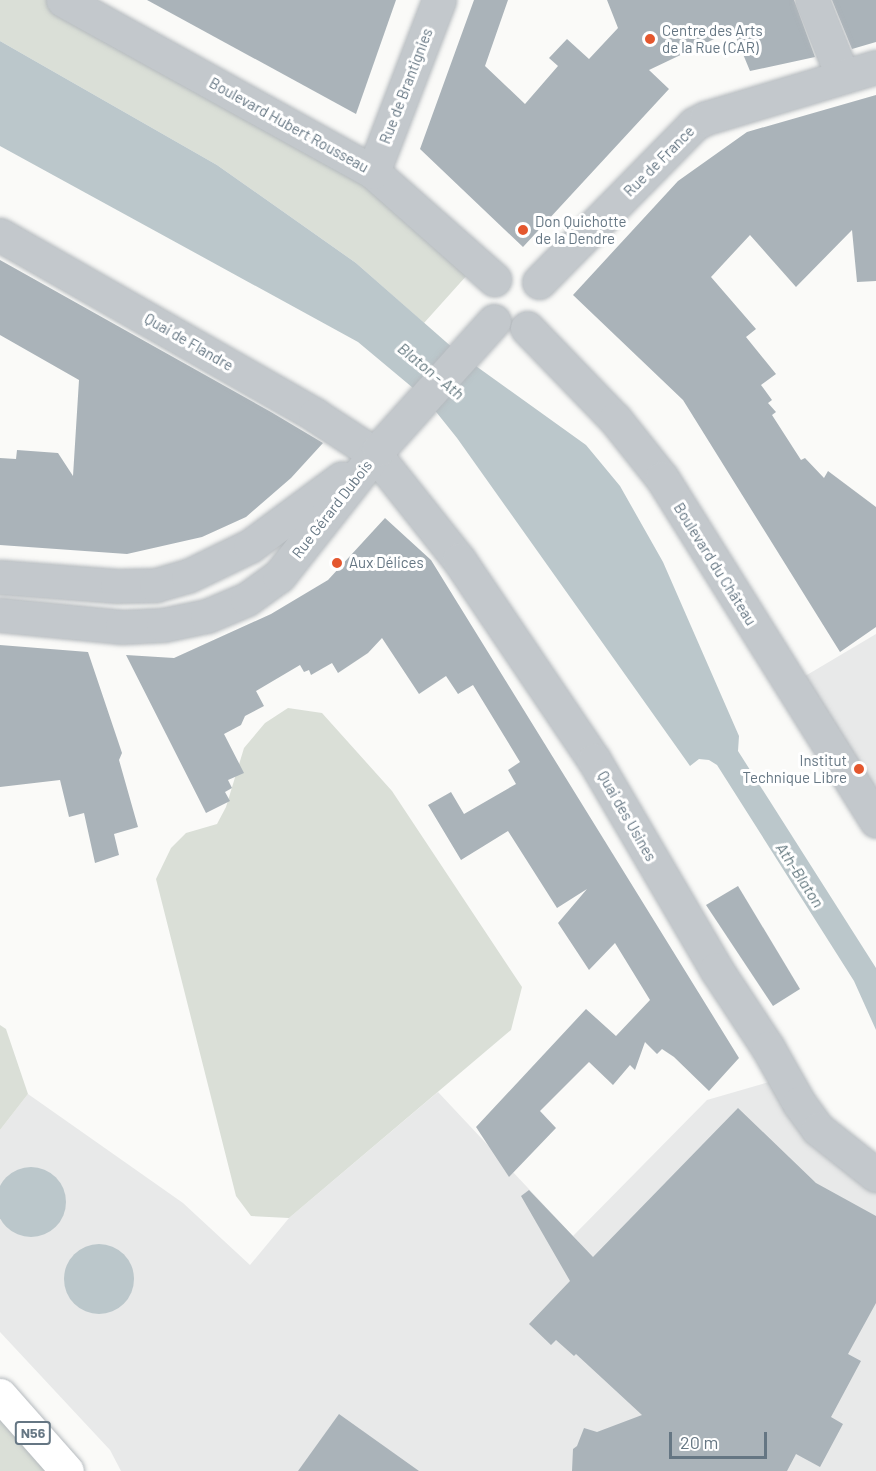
<!DOCTYPE html>
<meta charset="utf-8">
<style>
body{margin:0}
#map{position:relative;width:876px;height:1471px;overflow:hidden;background:#fafaf8;font-family:Barlow,sans-serif}
div>[style]{position:absolute}
[style*='--x']{left:calc(var(--x)*1px);top:calc(var(--y)*1px);width:calc(var(--w)*1px);rotate:calc(var(--a)*1deg)}
.built>*{inset:0;background:#e8e9e9}
.green>*{inset:0;background:#dadfd7}
.water>*{inset:0;background:#bbc7cb}
.round{border-radius:50%}
.building>*{inset:0;background:#aab3b9}
.roads{filter:drop-shadow(0 0 2px #b5babe) drop-shadow(0 0 2px #b5babe)}
.minor>*{height:33px;margin:-16.5px;padding:0 16.5px;transform-origin:16.5px;border-radius:16.5px;background:#c3c8cc}
.major>*{height:33px;margin:-16.5px;padding:0 16.5px;transform-origin:16.5px;border-radius:16.5px;background:#fff}
.dots>*{width:16px;height:16px;translate:-50% -50%;box-sizing:border-box;border:3px solid #fff;border-radius:50%}
span{translate:-50% -50%;white-space:nowrap;text-align:center;line-height:1.15;-webkit-text-stroke:6px #fff;paint-order:stroke}
.shield-label span{padding:2px 4px;background:#fff;border:2px solid;border-radius:4px;-webkit-text-stroke-width:0}
.shield-label{font-size:14px;color:#657683;font-weight:700}
.poi-label{font-size:15px;color:#657683}
.left{translate:0 -50%;text-align:left}
.right{translate:-100% -50%;text-align:right}
.street-label{font-size:15px;color:#657683}
.water-label{font-size:16px;color:#60757c;font-style:italic}
.scale{position:absolute;left:669px;top:1432px;width:98px;height:27px;box-sizing:border-box;border:3px solid #657683;border-top:0;padding-left:8px;font-size:18px;line-height:21px;white-space:nowrap;color:#657683;-webkit-text-stroke:4px #fff;paint-order:stroke}
</style>
<div id="map">
<div class="built">
<div style="clip-path:polygon(876px 634px,876px 823px,790px 685px)"></div>
<div style="clip-path:polygon(783px 1078px,876px 1177px,876px 1471px,121px 1471px,110px 1450px,0 1332px,0 1130px,28px 1094px,183px 1203px,250px 1265px,289px 1218px,438px 1092px,573px 1236px,707px 1100px)"></div>
</div>
<div class="green">
<div style="clip-path:polygon(0 0,63px 0,373px 172px,477px 264px,424px 323px,356px 263px,217px 165px,0 41px)"></div>
<div style="clip-path:polygon(288px 708px,322px 713px,392px 791px,522px 987px,511px 1030px,289px 1218px,251px 1216px,236px 1196px,156px 879px,171px 848px,186px 833px,217px 824px,226px 807px,244px 748px,265px 723px)"></div>
<div style="clip-path:polygon(0 1025px,6px 1029px,28px 1094px,0 1130px)"></div>
<div style="clip-path:polygon(0 1414px,50px 1471px,0 1471px)"></div>
</div>
<div class="water">
<div style="clip-path:polygon(0 41px,217px 165px,356px 263px,462px 356px,586px 445px,620px 486px,663px 562px,739px 736px,738px 751px,876px 968px,876px 1030px,854px 981px,717px 765px,709px 760px,699px 759px,690px 766px,457px 438px,425px 398px,358px 342px,0 146px)"></div>
<div class="round" style="left:-4px;top:1167px;width:70px;height:70px"></div>
<div class="round" style="left:64px;top:1244px;width:70px;height:70px"></div>
</div>
<div class="building">
<div style="clip-path:polygon(147px 0,396px 0,356px 114px)"></div>
<div style="clip-path:polygon(474px 0,508px 0,485px 66px,525px 104px,558px 66px,549px 58px,567px 39px,589px 59px,618px 28px,607px 0,794px 0,815px 57px,750px 71px,733px 30px,649px 70px,669px 89px,523px 247px,420px 149px)"></div>
<div style="clip-path:polygon(832px 0,876px 0,876px 42px,852px 49px)"></div>
<div style="clip-path:polygon(876px 95px,876px 281px,857px 282px,852px 230px,796px 287px,750px 235px,711px 277px,756px 329px,746px 337px,776px 374px,761px 385px,772px 400px,768px 403px,776px 412px,772px 415px,801px 460px,805px 458px,824px 478px,828px 471px,876px 507px,876px 627px,840px 652px,683px 400px,573px 295px,678px 181px,747px 132px)"></div>
<div style="clip-path:polygon(0 260px,271px 412px,323px 443px,291px 478px,246px 517px,202px 537px,127px 554px,0 545px,0 458px,16px 459px,17px 450px,58px 453px,73px 476px,79px 380px,0 335px)"></div>
<div style="clip-path:polygon(385px 518px,431px 560px,739px 1058px,709px 1091px,674px 1057px,662px 1049px,657px 1054px,645px 1042px,635px 1070px,630px 1065px,613px 1085px,589px 1062px,540px 1111px,556px 1128px,509px 1177px,476px 1127px,586px 1009px,616px 1036px,650px 1000px,615px 943px,589px 970px,558px 923px,587px 889px,557px 908px,508px 831px,461px 860px,428px 805px,451px 792px,464px 814px,516px 784px,508px 770px,520px 762px,473px 685px,458px 694px,446px 676px,419px 694px,382px 638px,368px 653px,338px 673px,332px 663px,311px 675px,309px 670px,304px 672px,300px 665px,256px 691px,264px 706px,245px 716px,241px 725px,224px 734px,244px 773px,228px 780px,232px 788px,225px 792px,230px 801px,206px 813px,126px 655px,174px 658px,271px 614px,328px 580px)"></div>
<div style="clip-path:polygon(0 645px,88px 652px,122px 753px,119px 760px,138px 827px,114px 834px,119px 855px,95px 863px,84px 813px,69px 817px,60px 780px,0 787px)"></div>
<div style="clip-path:polygon(738px 886px,800px 989px,773px 1006px,706px 905px)"></div>
<div style="clip-path:polygon(738px 1108px,816px 1183px,876px 1216px,876px 1303px,848px 1354px,861px 1361px,831px 1417px,843px 1424px,820px 1467px,796px 1454px,787px 1471px,572px 1471px,573px 1449px,577px 1446px,584px 1428px,597px 1432px,642px 1415px,576px 1354px,574px 1356px,556px 1340px,551px 1345px,529px 1324px,570px 1281px,521px 1196px,529px 1190px,593px 1257px)"></div>
<div style="clip-path:polygon(339px 1414px,419px 1471px,298px 1471px)"></div>
</div>
<div class="roads">
<div class="minor">
<div style="--x:63;--y:0;--w:355;--a:29"></div>
<div style="--x:373;--y:172;--w:162;--a:41.5"></div>
<div style="--x:812;--y:0;--w:81;--a:68.2"></div>
<div style="--x:373;--y:172;--w:184;--a:-69"></div>
<div style="--x:0;--y:235;--w:363;--a:29.7"></div>
<div style="--x:315;--y:415;--w:72;--a:33"></div>
<div style="--x:375;--y:454;--w:135;--a:51.6"></div>
<div style="--x:459;--y:560;--w:241;--a:56"></div>
<div style="--x:594;--y:760;--w:242;--a:59.7"></div>
<div style="--x:716;--y:969;--w:95;--a:56.6"></div>
<div style="--x:768;--y:1048;--w:63;--a:60.6"></div>
<div style="--x:799;--y:1103;--w:32;--a:54"></div>
<div style="--x:818;--y:1129;--w:74;--a:38.4"></div>
<div style="--x:539;--y:282;--w:221;--a:-45.5"></div>
<div style="--x:694;--y:124;--w:13;--a:-27"></div>
<div style="--x:706;--y:118;--w:177;--a:-16.7"></div>
<div style="--x:527;--y:328;--w:127;--a:46"></div>
<div style="--x:615;--y:419;--w:75;--a:51.5"></div>
<div style="--x:662;--y:478;--w:404;--a:58"></div>
<div style="--x:0;--y:577;--w:117;--a:4.4"></div>
<div style="--x:117;--y:586;--w:39;--a:-1"></div>
<div style="--x:156;--y:585;--w:33;--a:-16"></div>
<div style="--x:188;--y:576;--w:69;--a:-25.8"></div>
<div style="--x:250;--y:546;--w:114;--a:-36.5"></div>
<div style="--x:0;--y:615;--w:123;--a:5.6"></div>
<div style="--x:122;--y:627;--w:41;--a:-2.8"></div>
<div style="--x:163;--y:625;--w:45;--a:-11.6"></div>
<div style="--x:207;--y:616;--w:43;--a:-23"></div>
<div style="--x:247;--y:599;--w:39;--a:-36"></div>
<div style="--x:279;--y:576;--w:162;--a:-51.8"></div>
<div style="--x:379;--y:449;--w:172;--a:-48.1"></div>
</div>
<div class="major">
<div style="--x:0;--y:1395;--w:101;--a:48.6"></div>
</div>
</div>
<div class="dots">
<div style="left:650px;top:39px;background:#e4572e"></div>
<div style="left:523px;top:230px;background:#e4572e"></div>
<div style="left:337px;top:563px;background:#e4572e"></div>
<div style="left:859px;top:769px;background:#e4572e"></div>
</div>
<div class="shield-label">
<span style="left:33px;top:1433px">N56</span>
</div>
<div class="poi-label">
<span class="left" style="left:662px;top:39px">Centre des Arts<br>de la Rue (CAR)</span>
<span class="left" style="left:535px;top:230px">Don Quichotte<br>de la Dendre</span>
<span class="left" style="left:349px;top:563px">Aux Délices</span>
<span class="right" style="left:847px;top:769px">Institut<br>Technique Libre</span>
</div>
<div class="street-label">
<span style="left:406px;top:86px;rotate:-69deg">Rue de Brantignies</span>
<span style="left:289px;top:125px;rotate:29deg">Boulevard Hubert Rousseau</span>
<span style="left:659px;top:161px;rotate:-45deg">Rue de France</span>
<span style="left:189px;top:342px;rotate:30deg">Quai de Flandre</span>
<span style="left:332px;top:509px;rotate:-52deg">Rue Gérard Dubois</span>
<span style="left:715px;top:564px;rotate:58deg">Boulevard du Château</span>
<span style="left:627px;top:816px;rotate:60deg">Quai des Usines</span>
</div>
<div class="water-label">
<span style="left:431px;top:371px;rotate:39deg">Blaton - Ath</span>
<span style="left:800px;top:875px;rotate:57deg">Ath-Blaton</span>
</div>
<div class="scale">20 m</div>
</div>
